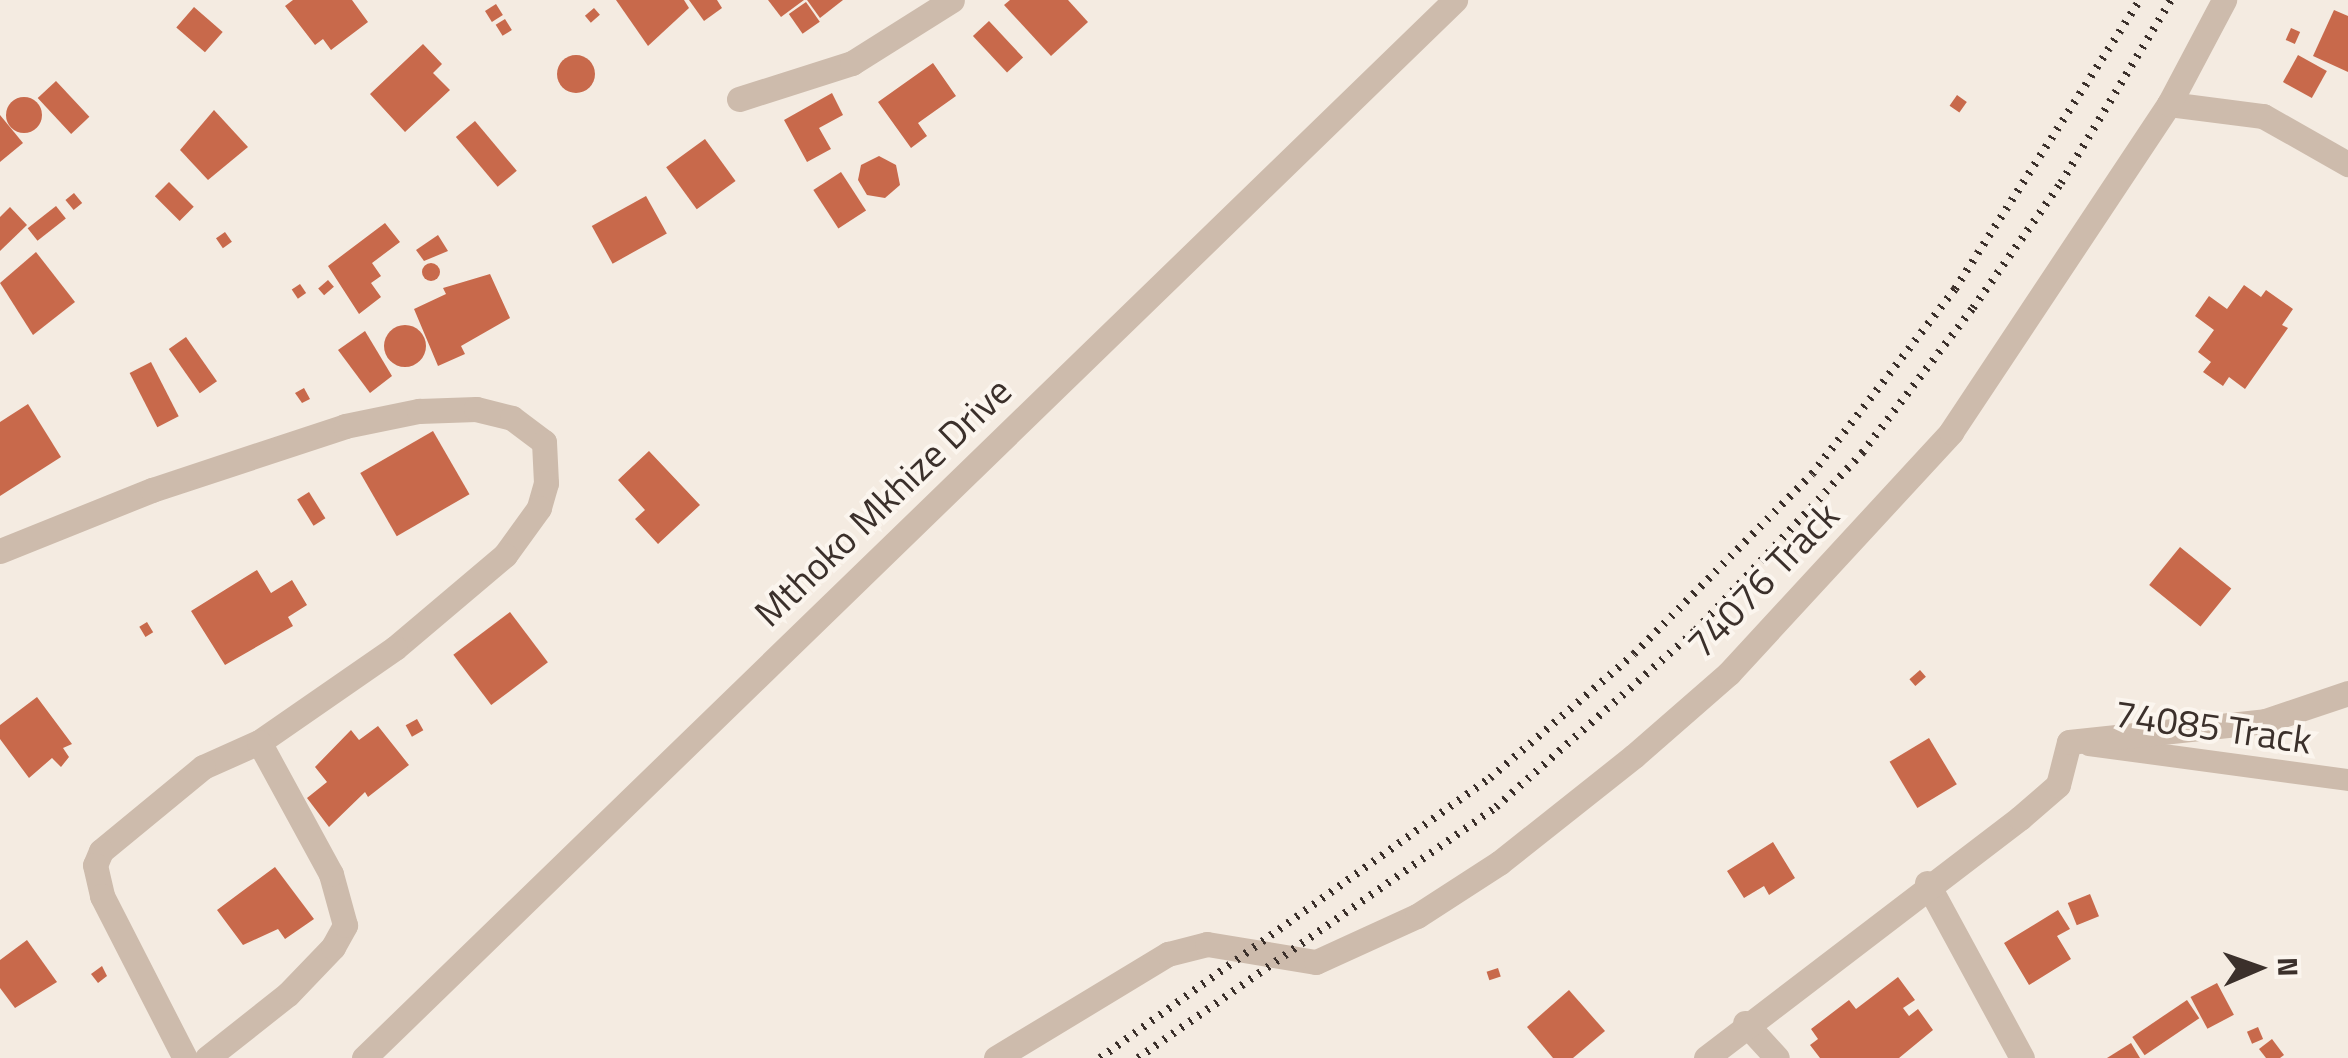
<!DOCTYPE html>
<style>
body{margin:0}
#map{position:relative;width:2348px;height:1058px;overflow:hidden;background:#f4ebe1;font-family:"Titillium Web",sans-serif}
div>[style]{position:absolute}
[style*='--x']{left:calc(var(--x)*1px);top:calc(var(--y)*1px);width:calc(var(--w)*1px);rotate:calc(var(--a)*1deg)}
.building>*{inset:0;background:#c8694b;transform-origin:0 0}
.round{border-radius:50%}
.service>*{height:22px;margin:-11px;padding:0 11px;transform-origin:11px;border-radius:11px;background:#cdbbac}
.minor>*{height:25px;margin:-12.5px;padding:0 12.5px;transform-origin:12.5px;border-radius:12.5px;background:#cdbbac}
.tertiary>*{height:25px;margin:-12.5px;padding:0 12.5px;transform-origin:12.5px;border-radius:12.5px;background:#cdbbac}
.rail>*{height:8px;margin-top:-4px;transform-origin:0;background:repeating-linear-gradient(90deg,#3b302b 0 2.5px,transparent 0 10.5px)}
span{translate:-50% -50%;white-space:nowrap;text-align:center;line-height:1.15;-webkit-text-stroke:8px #fbf5ee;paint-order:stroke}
.street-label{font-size:38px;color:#3b302b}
.north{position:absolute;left:2208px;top:918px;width:100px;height:100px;-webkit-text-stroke:8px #fbf5ee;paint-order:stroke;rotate:88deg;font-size:28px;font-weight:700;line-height:40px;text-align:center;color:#3b302b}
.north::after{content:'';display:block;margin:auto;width:35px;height:45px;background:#3b302b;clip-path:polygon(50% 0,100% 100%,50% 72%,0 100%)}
</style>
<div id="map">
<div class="building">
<div style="clip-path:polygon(293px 0,352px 0,368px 22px,331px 50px,323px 39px,315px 45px,285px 6px)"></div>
<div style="clip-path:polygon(616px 0,684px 0,689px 8px,648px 46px)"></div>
<div style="clip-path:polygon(689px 0,717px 0,722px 8px,704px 21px)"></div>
<div style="clip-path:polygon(768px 0,804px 0,781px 17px)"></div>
<div style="clip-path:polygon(807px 0,843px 0,820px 18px)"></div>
<div style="clip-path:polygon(1010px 0,1068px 0,1088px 22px,1051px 56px,1004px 5px)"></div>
<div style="left:806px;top:2px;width:24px;height:21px;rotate:55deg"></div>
<div style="left:496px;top:4px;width:13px;height:13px;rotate:58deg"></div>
<div style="left:194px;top:7px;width:38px;height:27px;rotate:41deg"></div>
<div style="left:594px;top:8px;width:9px;height:12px;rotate:49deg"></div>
<div style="clip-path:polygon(2334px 10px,2348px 16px,2348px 72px,2313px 56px)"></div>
<div style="left:505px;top:19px;width:13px;height:11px;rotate:58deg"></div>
<div style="left:989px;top:21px;width:50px;height:22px;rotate:47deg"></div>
<div style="left:2291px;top:28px;width:10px;height:13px;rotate:24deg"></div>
<div style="clip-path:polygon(423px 44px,442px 64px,433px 73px,450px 90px,405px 132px,370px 94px)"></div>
<div style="left:2298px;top:55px;width:33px;height:31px;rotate:29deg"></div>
<div class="round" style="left:557px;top:55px;width:38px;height:38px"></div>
<div style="clip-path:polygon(933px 63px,956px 96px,918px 123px,927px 136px,911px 148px,878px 102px)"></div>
<div style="left:56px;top:81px;width:49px;height:25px;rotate:47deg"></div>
<div style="clip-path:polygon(832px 93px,843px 115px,819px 128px,831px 149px,807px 162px,784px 120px)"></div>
<div style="left:1957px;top:95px;width:12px;height:13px;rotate:35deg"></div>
<div class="round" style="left:6px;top:97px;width:36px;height:36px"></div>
<div style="clip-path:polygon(214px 110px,248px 147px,208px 180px,180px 150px)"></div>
<div style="clip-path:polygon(0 115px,23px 143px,0 162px)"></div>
<div style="left:475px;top:121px;width:65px;height:25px;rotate:50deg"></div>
<div style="left:705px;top:139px;width:52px;height:48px;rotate:54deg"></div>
<div style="clip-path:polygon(879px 156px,896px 165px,900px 185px,885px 198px,867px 195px,858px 180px,861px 165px)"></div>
<div style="left:841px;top:172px;width:46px;height:33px;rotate:57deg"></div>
<div style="left:169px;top:182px;width:35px;height:20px;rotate:45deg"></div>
<div style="left:74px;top:193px;width:13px;height:11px;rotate:51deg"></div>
<div style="left:646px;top:196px;width:43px;height:62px;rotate:61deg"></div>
<div style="left:56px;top:206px;width:16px;height:36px;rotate:52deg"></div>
<div style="clip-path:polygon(10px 207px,27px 225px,0 251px,0 217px)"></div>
<div style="clip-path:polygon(385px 223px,400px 242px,372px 263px,381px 276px,371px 283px,381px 297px,359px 314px,328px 266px)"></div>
<div style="left:225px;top:232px;width:12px;height:11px;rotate:55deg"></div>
<div style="clip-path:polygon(438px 235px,448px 251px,424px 261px,416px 250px)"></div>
<div style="clip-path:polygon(36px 252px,75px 302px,33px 335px,0 283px)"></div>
<div class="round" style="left:422px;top:263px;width:18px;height:18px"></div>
<div style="clip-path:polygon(490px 274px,510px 318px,461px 346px,465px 354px,438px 366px,414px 309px,446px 294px,443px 288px)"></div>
<div style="left:328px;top:280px;width:9px;height:13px;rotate:49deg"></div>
<div style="left:300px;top:284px;width:11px;height:10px;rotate:56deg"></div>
<div style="clip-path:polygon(2244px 285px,2261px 297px,2266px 290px,2293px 309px,2282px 325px,2288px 328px,2245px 389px,2229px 377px,2223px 386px,2203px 372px,2211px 362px,2198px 352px,2214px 330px,2195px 316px,2209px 296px,2227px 309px)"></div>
<div class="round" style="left:384px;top:325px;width:42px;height:42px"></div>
<div style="clip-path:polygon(365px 331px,392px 376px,370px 393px,338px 350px)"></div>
<div style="left:186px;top:337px;width:54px;height:21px;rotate:55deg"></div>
<div style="left:151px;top:362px;width:61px;height:24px;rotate:63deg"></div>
<div style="clip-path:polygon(304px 388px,310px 399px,302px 403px,295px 393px)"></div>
<div style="clip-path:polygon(28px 404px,61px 457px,0 496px,0 422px)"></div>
<div style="left:433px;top:431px;width:73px;height:84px;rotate:60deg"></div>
<div style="clip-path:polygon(649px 451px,700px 505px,658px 544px,635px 519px,645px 510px,618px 480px)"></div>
<div style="left:309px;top:492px;width:31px;height:14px;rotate:58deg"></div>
<div style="left:2180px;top:547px;width:66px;height:49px;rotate:39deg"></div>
<div style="clip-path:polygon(257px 570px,271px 593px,292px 580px,307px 605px,288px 617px,293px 626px,225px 665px,191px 611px)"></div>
<div style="left:510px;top:612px;width:63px;height:71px;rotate:53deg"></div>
<div style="left:147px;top:622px;width:12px;height:9px;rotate:59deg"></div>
<div style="left:1920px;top:670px;width:9px;height:14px;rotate:49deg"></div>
<div style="clip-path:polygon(37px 697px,72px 744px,63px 748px,69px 757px,61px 767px,52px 758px,29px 778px,0 739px,0 725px)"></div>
<div style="left:417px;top:719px;width:13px;height:13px;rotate:61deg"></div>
<div style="clip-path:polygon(378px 726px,409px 765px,368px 797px,365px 792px,329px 827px,307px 798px,327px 782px,315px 767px,351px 730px,359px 740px)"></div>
<div style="left:1929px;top:738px;width:54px;height:46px;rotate:59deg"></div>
<div style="clip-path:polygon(1773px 842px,1795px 878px,1769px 895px,1764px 886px,1744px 898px,1727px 871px)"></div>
<div style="clip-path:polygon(275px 867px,314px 919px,285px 939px,278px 929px,243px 945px,217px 910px)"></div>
<div style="left:2090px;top:894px;width:24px;height:24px;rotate:68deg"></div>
<div style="clip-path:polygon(2058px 910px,2070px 929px,2057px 936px,2071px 959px,2029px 985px,2004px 943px)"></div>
<div style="clip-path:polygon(27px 940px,57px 982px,15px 1008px,0 988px,0 960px)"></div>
<div style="clip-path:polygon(102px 966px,107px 976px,98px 983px,91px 974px)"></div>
<div style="left:1498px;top:968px;width:9px;height:12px;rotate:72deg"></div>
<div style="clip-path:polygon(1898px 977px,1915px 1000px,1903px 1008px,1909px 1016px,1918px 1009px,1933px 1030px,1899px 1058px,1820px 1058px,1810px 1045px,1818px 1039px,1811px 1029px,1849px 1000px,1856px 1009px)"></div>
<div style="left:2217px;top:983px;width:36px;height:30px;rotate:62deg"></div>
<div style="clip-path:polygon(1569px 990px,1605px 1031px,1573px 1058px,1553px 1058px,1527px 1027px)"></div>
<div style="left:2187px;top:1000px;width:22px;height:66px;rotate:56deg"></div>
<div style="left:2258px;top:1027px;width:13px;height:12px;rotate:67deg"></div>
<div style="clip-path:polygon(2272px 1039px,2284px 1055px,2280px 1058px,2266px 1058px,2259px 1049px)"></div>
<div style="clip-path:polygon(2131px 1043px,2140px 1058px,2107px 1058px)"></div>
</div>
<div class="service">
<div style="--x:2089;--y:745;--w:261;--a:7.7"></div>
</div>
<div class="minor">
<div style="--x:739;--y:99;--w:119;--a:-17.7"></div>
<div style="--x:852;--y:63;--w:118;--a:-32.2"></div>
<div style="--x:2169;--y:104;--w:95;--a:7.3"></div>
<div style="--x:2263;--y:116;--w:98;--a:29.5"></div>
<div style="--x:0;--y:551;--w:164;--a:-21.9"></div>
<div style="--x:152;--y:490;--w:203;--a:-18.3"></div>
<div style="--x:345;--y:426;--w:76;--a:-11.5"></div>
<div style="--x:419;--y:411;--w:57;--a:-2"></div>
<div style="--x:476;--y:409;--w:37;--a:14"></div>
<div style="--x:512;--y:418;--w:40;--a:37"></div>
<div style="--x:544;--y:442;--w:41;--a:87.2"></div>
<div style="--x:546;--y:483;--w:26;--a:106"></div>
<div style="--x:539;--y:508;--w:58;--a:125.9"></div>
<div style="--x:505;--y:555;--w:144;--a:139.8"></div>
<div style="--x:395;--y:648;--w:165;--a:145.3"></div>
<div style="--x:259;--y:742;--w:61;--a:155.9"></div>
<div style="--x:203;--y:767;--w:132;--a:140.5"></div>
<div style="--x:101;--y:851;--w:15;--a:113"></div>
<div style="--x:95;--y:865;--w:32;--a:77"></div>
<div style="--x:102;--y:896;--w:182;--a:62.9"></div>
<div style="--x:1927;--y:883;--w:199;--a:61.5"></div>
<div style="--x:1745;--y:1023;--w:47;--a:47.6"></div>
<div style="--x:207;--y:1058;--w:103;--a:-38.3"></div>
<div style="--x:288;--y:994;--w:65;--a:-46.2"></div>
<div style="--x:333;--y:947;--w:25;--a:-61"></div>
<div style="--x:345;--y:925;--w:53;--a:-105.4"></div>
<div style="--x:331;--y:874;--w:150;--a:-118.6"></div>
<div style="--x:996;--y:1058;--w:201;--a:-31.2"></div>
<div style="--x:1168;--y:954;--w:40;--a:-14.4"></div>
<div style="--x:1207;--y:944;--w:110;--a:9.4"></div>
<div style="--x:1316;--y:962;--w:111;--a:-24.5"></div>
<div style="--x:1417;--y:916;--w:98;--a:-32.9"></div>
<div style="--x:1499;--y:863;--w:172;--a:-38.4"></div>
<div style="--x:1634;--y:756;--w:126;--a:-41.1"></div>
<div style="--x:1729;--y:673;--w:328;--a:-47.3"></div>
<div style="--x:1951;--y:432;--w:394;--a:-56.4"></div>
<div style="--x:2169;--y:104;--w:118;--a:-62.1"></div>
<div style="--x:1706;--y:1058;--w:395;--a:-37.4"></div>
<div style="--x:2020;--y:818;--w:50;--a:-41"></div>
<div style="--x:2058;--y:785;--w:44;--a:-75.7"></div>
<div style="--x:2069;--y:742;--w:197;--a:-6.1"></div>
<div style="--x:2265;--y:721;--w:88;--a:-18.6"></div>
</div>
<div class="tertiary">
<div style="--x:364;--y:1058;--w:1520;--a:-44.12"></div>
</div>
<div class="rail">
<div style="--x:1100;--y:1058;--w:480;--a:-35.7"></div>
<div style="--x:1490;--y:778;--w:190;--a:-40.7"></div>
<div style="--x:1634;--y:654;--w:253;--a:-45.3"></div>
<div style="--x:1812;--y:474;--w:234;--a:-52.3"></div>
<div style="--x:1955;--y:289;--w:343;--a:-57.4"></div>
<div style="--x:1138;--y:1058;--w:437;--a:-35"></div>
<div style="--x:1496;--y:807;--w:267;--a:-41.5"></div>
<div style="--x:1696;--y:630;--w:243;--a:-46.8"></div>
<div style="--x:1862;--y:453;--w:183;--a:-52.6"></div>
<div style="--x:1973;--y:308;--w:153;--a:-54.9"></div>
<div style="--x:2061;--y:183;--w:214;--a:-59"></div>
</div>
<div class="street-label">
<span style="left:883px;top:502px;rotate:-44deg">Mthoko Mkhize Drive</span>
<span style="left:1763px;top:580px;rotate:-46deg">74076 Track</span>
<span style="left:2213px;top:727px;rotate:8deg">74085 Track</span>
</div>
<div class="north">N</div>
</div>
